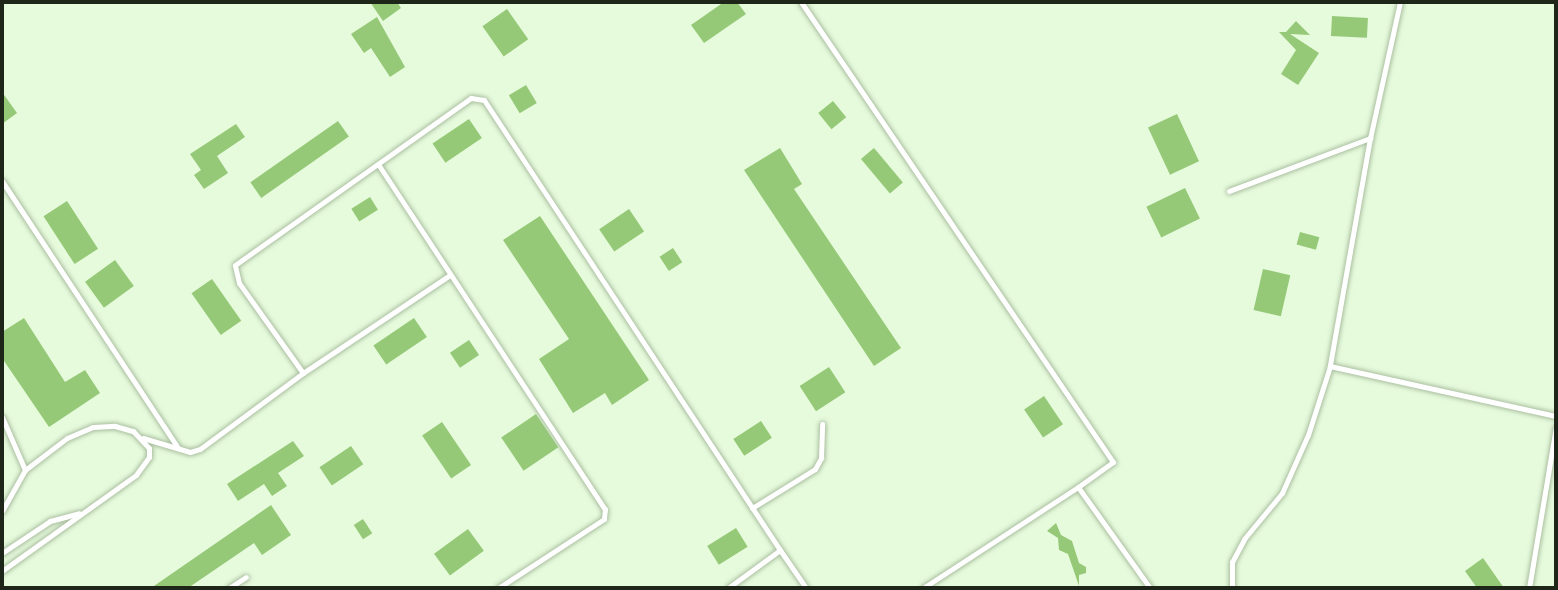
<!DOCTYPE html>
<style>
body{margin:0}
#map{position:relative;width:1558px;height:590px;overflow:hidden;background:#e6fbdc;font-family:"Noto Sans",sans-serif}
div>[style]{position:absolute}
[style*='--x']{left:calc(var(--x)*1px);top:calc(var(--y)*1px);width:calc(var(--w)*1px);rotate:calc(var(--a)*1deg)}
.building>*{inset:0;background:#95c977;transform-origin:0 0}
.roads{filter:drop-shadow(0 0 2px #abbfa1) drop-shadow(0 0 2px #abbfa1)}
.lane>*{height:5px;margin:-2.5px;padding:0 2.5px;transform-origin:2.5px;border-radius:2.5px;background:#fff}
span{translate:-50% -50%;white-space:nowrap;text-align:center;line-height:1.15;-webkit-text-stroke:5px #fff;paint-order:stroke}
.frame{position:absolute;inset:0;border:4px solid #1e261a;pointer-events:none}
</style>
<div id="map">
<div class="building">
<div style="clip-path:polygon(370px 2px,397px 2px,401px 8px,383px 21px)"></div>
<div style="clip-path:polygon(724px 2px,737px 2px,746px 14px,704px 43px,691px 25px)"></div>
<div style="left:507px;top:9px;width:37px;height:30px;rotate:55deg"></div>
<div style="left:1332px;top:16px;width:36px;height:20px;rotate:3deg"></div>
<div style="clip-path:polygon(377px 17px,405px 67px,390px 77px,371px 48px,364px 53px,351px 34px)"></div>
<div style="clip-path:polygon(1296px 21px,1310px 35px,1290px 34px,1319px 53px,1298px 85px,1281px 74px,1296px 50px,1279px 32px,1286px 32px)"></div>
<div style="left:526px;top:85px;width:21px;height:20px;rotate:59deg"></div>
<div style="clip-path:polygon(2px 92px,17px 113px,2px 124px)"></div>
<div style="left:833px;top:101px;width:21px;height:19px;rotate:51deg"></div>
<div style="left:1177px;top:114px;width:52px;height:32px;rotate:65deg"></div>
<div style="left:469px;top:119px;width:23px;height:44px;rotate:56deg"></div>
<div style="left:338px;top:121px;width:19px;height:107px;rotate:55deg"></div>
<div style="clip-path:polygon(236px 124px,245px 137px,217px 156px,228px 173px,204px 189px,194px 175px,201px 170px,190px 154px)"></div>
<div style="clip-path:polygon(780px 148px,802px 184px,794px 189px,901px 348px,874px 366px,744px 170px)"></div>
<div style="left:874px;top:148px;width:45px;height:17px;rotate:50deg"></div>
<div style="left:1185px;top:188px;width:34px;height:43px;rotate:64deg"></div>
<div style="left:370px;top:197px;width:15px;height:22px;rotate:58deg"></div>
<div style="left:67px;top:201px;width:57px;height:28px;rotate:57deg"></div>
<div style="left:629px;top:209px;width:27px;height:36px;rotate:56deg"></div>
<div style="clip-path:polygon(540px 216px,649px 380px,612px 405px,605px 393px,573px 413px,539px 359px,569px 339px,503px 240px)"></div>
<div style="left:1300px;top:232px;width:20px;height:13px;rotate:15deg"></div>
<div style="left:673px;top:248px;width:17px;height:16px;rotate:57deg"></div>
<div style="left:115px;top:260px;width:32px;height:37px;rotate:54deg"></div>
<div style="left:1263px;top:269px;width:28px;height:42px;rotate:13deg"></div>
<div style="left:212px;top:279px;width:51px;height:25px;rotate:55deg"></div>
<div style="clip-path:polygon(24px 318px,65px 382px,85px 370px,100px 393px,49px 427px,2px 358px,2px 332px)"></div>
<div style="left:414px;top:318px;width:23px;height:49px;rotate:56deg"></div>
<div style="left:469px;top:340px;width:18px;height:23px;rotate:56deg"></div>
<div style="left:829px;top:367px;width:30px;height:35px;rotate:57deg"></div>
<div style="left:1044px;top:396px;width:34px;height:24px;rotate:56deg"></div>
<div style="left:536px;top:414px;width:40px;height:42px;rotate:56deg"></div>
<div style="left:761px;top:421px;width:20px;height:33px;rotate:57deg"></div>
<div style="left:442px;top:422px;width:52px;height:24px;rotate:56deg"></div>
<div style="clip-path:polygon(293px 441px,304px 456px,278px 473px,287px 486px,272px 496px,264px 484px,238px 501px,227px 484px)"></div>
<div style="left:351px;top:446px;width:22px;height:38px;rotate:56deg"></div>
<div style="clip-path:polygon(271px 505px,291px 535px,262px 555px,254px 543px,188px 588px,151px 588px)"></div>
<div style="left:363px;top:519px;width:17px;height:11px;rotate:57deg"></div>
<div style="clip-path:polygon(1056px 523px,1061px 535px,1072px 541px,1079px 563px,1086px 567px,1086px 573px,1079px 575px,1079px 586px,1068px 554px,1059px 550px,1058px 538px,1047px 531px)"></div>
<div style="left:736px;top:528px;width:22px;height:34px;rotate:58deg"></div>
<div style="left:468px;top:529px;width:27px;height:42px;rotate:54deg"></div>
<div style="clip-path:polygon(1483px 558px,1504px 588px,1477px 588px,1465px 571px)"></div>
</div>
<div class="roads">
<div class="lane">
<div style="--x:801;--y:2;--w:556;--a:55.85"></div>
<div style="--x:1113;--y:462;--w:43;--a:144.5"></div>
<div style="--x:1400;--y:2;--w:139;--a:102.4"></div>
<div style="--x:1370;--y:138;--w:231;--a:100"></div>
<div style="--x:1330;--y:366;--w:231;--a:12.5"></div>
<div style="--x:378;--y:164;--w:413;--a:56.7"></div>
<div style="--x:605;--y:509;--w:10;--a:96"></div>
<div style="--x:604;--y:519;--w:126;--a:146.9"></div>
<div style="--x:2;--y:181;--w:320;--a:56.6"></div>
<div style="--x:1229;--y:191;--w:151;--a:-20.6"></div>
<div style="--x:303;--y:373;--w:110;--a:-125.4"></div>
<div style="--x:239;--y:283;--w:18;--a:-103"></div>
<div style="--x:235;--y:265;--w:289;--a:-35.3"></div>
<div style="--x:471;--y:98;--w:13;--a:9"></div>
<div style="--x:484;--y:100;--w:539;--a:56.66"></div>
<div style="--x:780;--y:550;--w:64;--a:143.8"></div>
<div style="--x:2;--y:417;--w:58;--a:66.5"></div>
<div style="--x:143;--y:438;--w:49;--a:16.6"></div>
<div style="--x:190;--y:452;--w:10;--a:-17"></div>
<div style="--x:200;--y:449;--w:128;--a:-36.4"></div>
<div style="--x:303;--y:373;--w:177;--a:-33.7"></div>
<div style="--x:752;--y:508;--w:74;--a:-31.8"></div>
<div style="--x:815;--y:469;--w:13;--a:-61"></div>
<div style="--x:821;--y:458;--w:34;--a:-88"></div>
<div style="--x:2;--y:511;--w:47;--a:-60.7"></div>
<div style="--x:25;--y:470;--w:53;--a:-37.3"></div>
<div style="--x:67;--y:438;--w:28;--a:-23"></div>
<div style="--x:93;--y:427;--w:22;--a:-3"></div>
<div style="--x:115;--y:426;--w:19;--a:16"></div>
<div style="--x:133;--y:431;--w:23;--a:47"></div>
<div style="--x:149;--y:448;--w:9;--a:90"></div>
<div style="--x:149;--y:457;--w:22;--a:126"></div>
<div style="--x:136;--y:475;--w:165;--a:144.4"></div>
<div style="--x:780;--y:550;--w:46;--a:55.6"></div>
<div style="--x:2;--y:553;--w:58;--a:-33.7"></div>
<div style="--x:50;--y:521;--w:30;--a:-15"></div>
<div style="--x:229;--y:588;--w:20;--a:-33"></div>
<div style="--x:923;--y:588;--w:185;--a:-33.1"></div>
<div style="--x:1078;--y:487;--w:124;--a:54.5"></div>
<div style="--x:1232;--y:588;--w:26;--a:-90"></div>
<div style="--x:1232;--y:562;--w:26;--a:-62"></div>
<div style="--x:1244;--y:539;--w:60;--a:-50.4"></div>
<div style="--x:1282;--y:493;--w:64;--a:-65.9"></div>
<div style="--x:1308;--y:435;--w:72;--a:-72.3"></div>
<div style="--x:1529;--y:588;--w:163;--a:-80.5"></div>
</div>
</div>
<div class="frame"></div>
</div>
